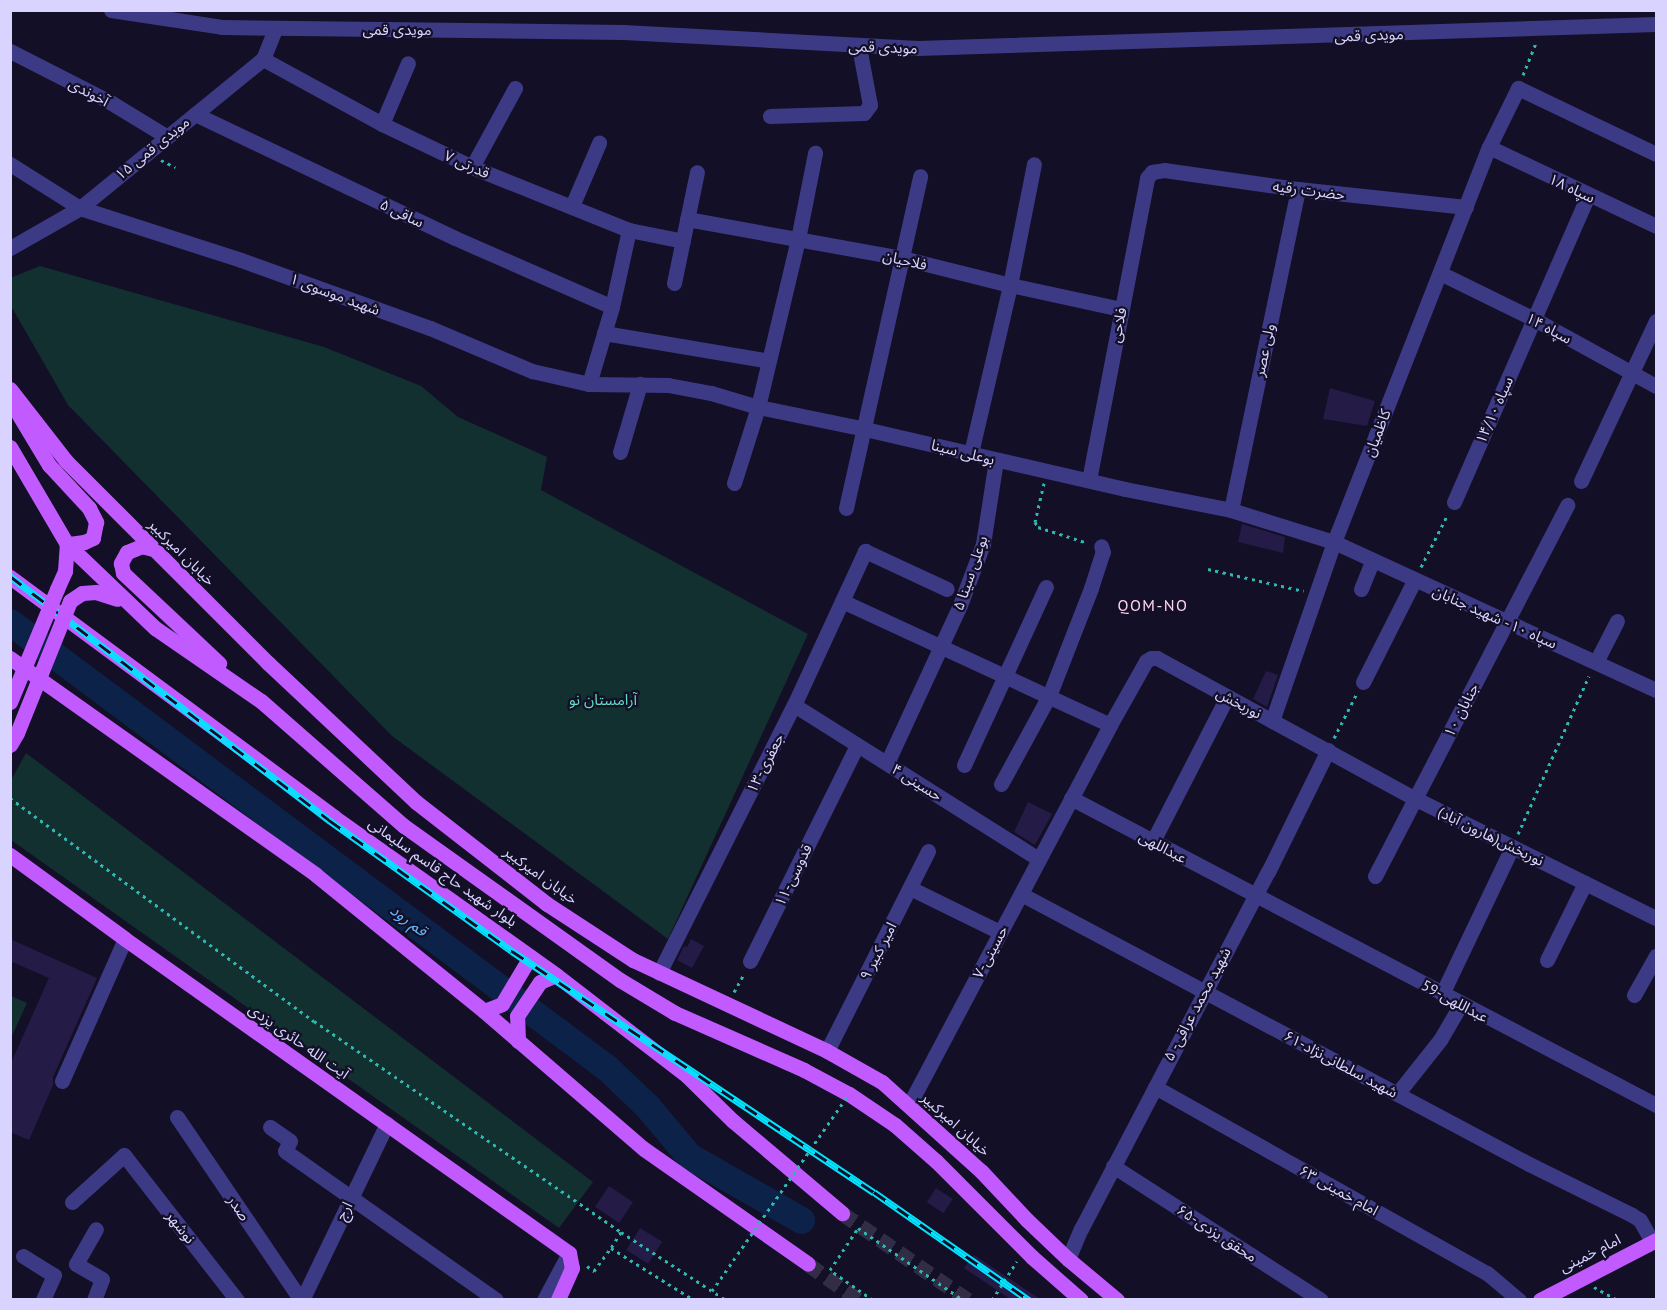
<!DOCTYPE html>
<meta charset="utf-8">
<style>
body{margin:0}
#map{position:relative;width:1667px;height:1310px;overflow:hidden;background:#130f26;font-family:"PT Sans","Noto Sans Arabic",sans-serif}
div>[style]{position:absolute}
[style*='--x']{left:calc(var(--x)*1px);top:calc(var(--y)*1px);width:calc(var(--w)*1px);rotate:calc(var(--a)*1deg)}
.green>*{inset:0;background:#12302f}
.river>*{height:27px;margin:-13.5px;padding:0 13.5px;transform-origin:13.5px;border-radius:13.5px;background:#0c2248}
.building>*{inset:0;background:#241b47;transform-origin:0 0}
.major-tunnel>*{height:15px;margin-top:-7.5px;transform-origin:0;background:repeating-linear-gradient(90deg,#312d47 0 15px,transparent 0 23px)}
.path>*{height:3px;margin-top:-1.5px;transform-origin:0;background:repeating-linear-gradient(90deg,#2fb8b0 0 3px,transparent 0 7.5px)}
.minor>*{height:15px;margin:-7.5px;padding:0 7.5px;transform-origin:7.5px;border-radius:7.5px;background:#3d3a85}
.major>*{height:15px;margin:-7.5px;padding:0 7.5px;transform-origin:7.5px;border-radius:7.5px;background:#c25bff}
.rail>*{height:7px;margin-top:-3.5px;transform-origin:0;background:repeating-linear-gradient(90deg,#130f26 0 14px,#00e5ff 0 28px);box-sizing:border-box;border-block:2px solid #00e5ff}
.path-bridge>*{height:3px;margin-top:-1.5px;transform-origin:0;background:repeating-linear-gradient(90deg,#2fb8b0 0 3px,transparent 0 7.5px)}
.major-bridge>*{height:15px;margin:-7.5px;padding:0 7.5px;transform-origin:7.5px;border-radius:7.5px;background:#c25bff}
span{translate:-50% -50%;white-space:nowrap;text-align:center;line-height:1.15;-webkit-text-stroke:4.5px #130f26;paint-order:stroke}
.street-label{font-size:15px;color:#d9d4ff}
.park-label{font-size:15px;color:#5fe0c0}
.neighbourhood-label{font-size:16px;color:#ffd6f0;letter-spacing:1.5px}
.water-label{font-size:16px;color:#62b6ff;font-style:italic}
.frame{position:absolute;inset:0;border:12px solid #d9d4ff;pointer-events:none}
</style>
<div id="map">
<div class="green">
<div style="clip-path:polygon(40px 266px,324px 347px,421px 386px,458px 417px,547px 457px,541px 490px,808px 634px,668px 939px,392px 736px,68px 405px,11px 306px,10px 278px)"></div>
<div style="clip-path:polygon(26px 753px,593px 1182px,559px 1228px,11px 840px,11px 780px)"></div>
<div style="clip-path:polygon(11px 996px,27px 1003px,12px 1036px,10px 1035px)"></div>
</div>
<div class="river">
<div style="--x:10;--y:622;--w:745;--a:36.76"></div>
<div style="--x:607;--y:1068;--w:55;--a:43.5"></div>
<div style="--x:647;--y:1106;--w:65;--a:50"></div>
<div style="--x:689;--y:1156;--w:129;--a:29.7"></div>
</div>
<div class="building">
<div style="clip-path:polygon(1330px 388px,1375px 401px,1367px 426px,1323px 419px)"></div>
<div style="clip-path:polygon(1242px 524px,1285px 537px,1283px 553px,1238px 542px)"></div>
<div style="clip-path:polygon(1266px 671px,1278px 675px,1267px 707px,1253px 699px)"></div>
<div style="clip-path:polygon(1028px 802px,1052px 814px,1035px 845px,1014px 832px)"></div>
<div style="clip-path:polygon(10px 939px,97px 978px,53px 1077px,53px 1085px,29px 1140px,10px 1132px,10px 1065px,49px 978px,10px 961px)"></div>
<div style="clip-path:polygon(691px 939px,704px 946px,692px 968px,677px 960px,684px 946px,687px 947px)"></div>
<div style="left:609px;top:1186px;width:29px;height:25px;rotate:34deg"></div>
<div style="left:936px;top:1188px;width:20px;height:17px;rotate:33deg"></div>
<div style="left:640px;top:1228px;width:26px;height:26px;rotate:32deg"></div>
<div style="clip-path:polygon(974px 1255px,1040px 1299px,1010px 1299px,964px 1268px)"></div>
</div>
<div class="major-tunnel">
<div style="--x:842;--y:1213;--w:153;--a:34.6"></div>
<div style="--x:808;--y:1264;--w:62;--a:35.2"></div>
</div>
<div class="path">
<div style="--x:1523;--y:75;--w:35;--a:-68"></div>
<div style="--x:161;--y:160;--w:16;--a:27"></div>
<div style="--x:1044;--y:483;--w:40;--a:103"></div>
<div style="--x:1035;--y:522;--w:6;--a:59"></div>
<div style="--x:1038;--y:527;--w:52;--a:17.7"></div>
<div style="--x:1421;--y:567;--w:59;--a:-63"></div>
<div style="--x:1208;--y:569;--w:98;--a:13"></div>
<div style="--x:1334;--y:738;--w:51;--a:-62.9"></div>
<div style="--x:10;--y:798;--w:377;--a:36.3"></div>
<div style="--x:314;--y:1021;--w:373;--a:34.5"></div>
<div style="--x:621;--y:1232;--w:125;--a:32.9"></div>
<div style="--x:1518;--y:834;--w:173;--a:-65.8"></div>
<div style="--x:734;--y:992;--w:21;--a:-61"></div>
<div style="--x:621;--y:1232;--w:19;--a:122"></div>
<div style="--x:611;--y:1248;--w:98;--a:32.1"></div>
<div style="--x:587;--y:1266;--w:9;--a:36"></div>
<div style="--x:594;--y:1271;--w:29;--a:-54"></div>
<div style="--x:1594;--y:1287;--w:26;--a:29"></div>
<div style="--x:873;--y:1300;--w:52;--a:-145.1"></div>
<div style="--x:830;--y:1270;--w:50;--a:-56.3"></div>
<div style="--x:858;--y:1228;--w:127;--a:34.4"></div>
<div style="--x:992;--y:1300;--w:46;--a:-57.3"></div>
</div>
<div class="minor">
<div style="--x:111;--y:10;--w:112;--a:8.7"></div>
<div style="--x:222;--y:27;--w:401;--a:0.7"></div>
<div style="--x:623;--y:32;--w:295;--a:3.1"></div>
<div style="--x:918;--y:48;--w:738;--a:-1.86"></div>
<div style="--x:10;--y:51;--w:112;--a:27"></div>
<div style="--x:110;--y:102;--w:66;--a:31.3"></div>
<div style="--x:263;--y:59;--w:136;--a:28.6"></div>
<div style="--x:382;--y:124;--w:100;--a:25.5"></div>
<div style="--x:472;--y:167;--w:169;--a:21.9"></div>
<div style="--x:629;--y:230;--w:55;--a:11.5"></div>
<div style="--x:195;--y:114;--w:288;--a:25.5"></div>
<div style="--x:455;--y:238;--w:171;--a:23.7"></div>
<div style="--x:770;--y:116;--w:94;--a:-1.8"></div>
<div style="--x:864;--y:113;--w:10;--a:-53"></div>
<div style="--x:870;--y:105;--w:59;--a:-100.7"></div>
<div style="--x:382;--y:124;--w:66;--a:-66.9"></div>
<div style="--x:1489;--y:147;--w:185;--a:25.3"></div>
<div style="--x:10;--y:164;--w:83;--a:32.2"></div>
<div style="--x:80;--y:208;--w:169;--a:17.9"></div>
<div style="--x:241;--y:260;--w:201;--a:19.8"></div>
<div style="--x:430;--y:328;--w:111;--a:22.9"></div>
<div style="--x:532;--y:371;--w:58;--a:12.8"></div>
<div style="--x:589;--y:384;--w:79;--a:0.7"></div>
<div style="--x:668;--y:385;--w:44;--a:10.5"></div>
<div style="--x:711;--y:393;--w:49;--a:16.6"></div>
<div style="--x:758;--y:407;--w:109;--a:11.6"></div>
<div style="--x:865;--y:429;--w:267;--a:13"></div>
<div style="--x:1125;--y:489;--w:108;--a:11.2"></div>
<div style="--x:1231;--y:510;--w:108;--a:17.3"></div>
<div style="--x:1334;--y:542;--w:354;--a:24.7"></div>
<div style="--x:472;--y:167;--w:90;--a:-61.4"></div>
<div style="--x:572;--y:206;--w:69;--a:-66.8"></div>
<div style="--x:687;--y:219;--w:219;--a:10.3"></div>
<div style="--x:902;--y:258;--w:111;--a:14"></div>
<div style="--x:1010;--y:285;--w:114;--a:12.2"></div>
<div style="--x:10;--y:248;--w:81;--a:-29.7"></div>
<div style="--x:80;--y:208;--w:236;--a:-39.2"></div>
<div style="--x:263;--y:59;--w:31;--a:-68"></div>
<div style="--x:1440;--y:273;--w:105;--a:26.1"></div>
<div style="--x:1534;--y:319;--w:139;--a:28.8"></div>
<div style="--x:674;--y:283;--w:113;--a:-78.3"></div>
<div style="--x:604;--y:333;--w:167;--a:9.6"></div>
<div style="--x:589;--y:384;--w:80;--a:-73.4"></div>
<div style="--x:612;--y:307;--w:79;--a:-77.6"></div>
<div style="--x:620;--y:452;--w:71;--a:-73.6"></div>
<div style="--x:971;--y:453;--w:172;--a:-76.9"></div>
<div style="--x:1010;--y:285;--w:123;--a:-78.8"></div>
<div style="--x:1089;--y:480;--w:308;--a:-79.1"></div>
<div style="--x:1147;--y:178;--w:8;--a:-50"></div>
<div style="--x:1152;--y:172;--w:12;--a:-9"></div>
<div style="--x:1164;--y:170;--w:135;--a:8.1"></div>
<div style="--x:1298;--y:189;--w:169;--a:6.1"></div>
<div style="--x:1581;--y:481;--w:177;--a:-64.9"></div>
<div style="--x:734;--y:483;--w:80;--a:-72.5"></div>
<div style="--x:758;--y:407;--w:173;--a:-76.6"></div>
<div style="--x:798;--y:239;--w:88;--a:-78.8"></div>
<div style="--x:1454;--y:502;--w:335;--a:-66.4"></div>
<div style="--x:846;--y:508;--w:340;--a:-77.4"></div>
<div style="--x:1231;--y:510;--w:328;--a:-78.2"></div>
<div style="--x:1361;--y:589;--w:31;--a:-68"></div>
<div style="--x:842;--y:601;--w:295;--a:24.8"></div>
<div style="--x:1596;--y:662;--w:46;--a:-62.9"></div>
<div style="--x:1363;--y:682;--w:113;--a:-63.2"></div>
<div style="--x:794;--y:705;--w:289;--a:32.2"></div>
<div style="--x:1272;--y:721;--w:189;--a:-70.9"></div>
<div style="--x:1334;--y:542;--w:424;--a:-68.6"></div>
<div style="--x:1489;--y:147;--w:66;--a:-63.8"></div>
<div style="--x:1518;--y:88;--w:153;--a:25.6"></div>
<div style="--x:887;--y:763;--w:174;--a:-65.2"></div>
<div style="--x:960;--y:605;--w:65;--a:-69.3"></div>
<div style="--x:983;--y:544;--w:85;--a:-81.2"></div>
<div style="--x:964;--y:765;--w:196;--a:-65.3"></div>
<div style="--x:1001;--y:784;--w:100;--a:-61.4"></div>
<div style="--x:1049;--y:696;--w:116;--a:-68.7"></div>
<div style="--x:1091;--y:588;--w:38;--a:-72"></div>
<div style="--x:1103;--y:552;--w:6;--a:-108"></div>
<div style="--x:1071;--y:798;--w:661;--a:27.69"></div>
<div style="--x:1153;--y:841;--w:162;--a:-62.8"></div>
<div style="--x:1375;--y:876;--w:418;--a:-62.6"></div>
<div style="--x:910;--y:888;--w:100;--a:26.1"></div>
<div style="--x:1021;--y:894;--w:575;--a:27.99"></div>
<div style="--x:1529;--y:1164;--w:115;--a:26.3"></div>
<div style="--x:1632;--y:1215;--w:9;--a:32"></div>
<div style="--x:1640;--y:1220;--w:25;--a:61"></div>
<div style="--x:1547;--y:960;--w:86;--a:-63.7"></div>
<div style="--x:750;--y:961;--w:241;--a:-63.6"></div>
<div style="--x:659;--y:973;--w:300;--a:-63.3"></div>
<div style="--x:794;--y:705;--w:170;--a:-65.2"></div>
<div style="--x:865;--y:551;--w:90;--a:24.9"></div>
<div style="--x:1442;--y:994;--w:163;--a:-64.5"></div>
<div style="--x:1634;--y:995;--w:45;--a:-60.6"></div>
<div style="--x:827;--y:1051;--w:224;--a:-63.2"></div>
<div style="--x:62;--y:1081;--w:155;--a:-66.1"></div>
<div style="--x:1155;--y:1087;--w:381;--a:29.3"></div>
<div style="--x:1487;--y:1273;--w:42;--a:40.2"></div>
<div style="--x:1397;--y:1094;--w:69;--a:-51.5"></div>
<div style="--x:1440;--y:1040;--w:42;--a:-59.7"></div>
<div style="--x:909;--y:1105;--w:430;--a:-62.1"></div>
<div style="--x:1110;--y:725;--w:73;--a:-60.6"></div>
<div style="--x:1146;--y:661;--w:6;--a:-31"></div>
<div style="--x:1151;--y:658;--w:6;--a:0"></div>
<div style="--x:1157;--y:658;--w:295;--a:28.6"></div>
<div style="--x:1416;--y:799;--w:268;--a:26.4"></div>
<div style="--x:177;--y:1117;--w:221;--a:55.9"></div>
<div style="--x:270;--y:1127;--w:24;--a:35"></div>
<div style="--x:290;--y:1141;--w:11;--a:117"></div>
<div style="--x:285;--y:1151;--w:258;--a:35.2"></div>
<div style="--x:1113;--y:1166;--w:247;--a:32.8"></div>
<div style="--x:72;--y:1202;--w:70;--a:-42.1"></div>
<div style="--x:124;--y:1155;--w:184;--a:52.1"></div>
<div style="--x:23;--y:1256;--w:36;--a:32"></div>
<div style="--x:54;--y:1275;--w:27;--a:114"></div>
<div style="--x:1068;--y:1259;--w:33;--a:-67"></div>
<div style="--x:1081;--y:1229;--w:403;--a:-62.4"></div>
<div style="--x:1268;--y:872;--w:136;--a:-63.8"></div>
<div style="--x:94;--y:1300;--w:22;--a:-69"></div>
<div style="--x:102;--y:1279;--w:30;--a:-150"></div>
<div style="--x:76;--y:1264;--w:40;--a:-60.3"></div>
<div style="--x:302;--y:1300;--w:196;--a:-64.3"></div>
<div style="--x:544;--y:1300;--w:53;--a:-62"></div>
</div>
<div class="major">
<div style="--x:10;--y:389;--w:91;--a:52.1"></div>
<div style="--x:66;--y:461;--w:286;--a:45"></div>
<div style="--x:268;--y:663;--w:203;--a:43.2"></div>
<div style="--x:416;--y:802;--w:166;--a:37.9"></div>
<div style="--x:547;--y:904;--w:103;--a:33.1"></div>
<div style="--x:633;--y:960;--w:214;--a:25.1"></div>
<div style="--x:827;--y:1051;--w:63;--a:29.4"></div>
<div style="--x:882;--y:1082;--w:133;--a:42"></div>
<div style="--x:981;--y:1171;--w:67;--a:46.8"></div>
<div style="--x:1027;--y:1220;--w:57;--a:43.6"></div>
<div style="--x:1068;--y:1259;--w:64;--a:39.9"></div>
<div style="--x:11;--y:402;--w:74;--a:58.9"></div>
<div style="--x:49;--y:465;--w:59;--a:47.1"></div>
<div style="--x:89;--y:508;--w:16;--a:63"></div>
<div style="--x:96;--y:522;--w:16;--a:101"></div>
<div style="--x:93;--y:538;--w:10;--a:156"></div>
<div style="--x:84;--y:542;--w:17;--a:173"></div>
<div style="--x:10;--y:447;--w:113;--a:59.6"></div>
<div style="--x:67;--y:544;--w:122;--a:43.7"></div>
<div style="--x:155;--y:628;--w:129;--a:34.6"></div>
<div style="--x:261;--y:701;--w:190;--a:41.2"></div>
<div style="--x:404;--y:826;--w:265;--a:35.5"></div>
<div style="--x:620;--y:980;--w:64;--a:31"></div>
<div style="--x:675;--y:1013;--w:141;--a:23.8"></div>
<div style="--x:804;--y:1070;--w:51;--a:28.1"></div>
<div style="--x:849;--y:1094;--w:55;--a:34"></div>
<div style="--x:895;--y:1125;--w:55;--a:41.3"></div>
<div style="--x:936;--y:1161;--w:136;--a:45"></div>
<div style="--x:1032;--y:1257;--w:65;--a:41.3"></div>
<div style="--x:153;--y:549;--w:11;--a:-165"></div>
<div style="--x:142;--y:546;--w:16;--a:158"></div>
<div style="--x:127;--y:552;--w:13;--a:119"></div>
<div style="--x:121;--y:563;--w:10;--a:79"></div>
<div style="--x:123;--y:573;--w:132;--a:43.2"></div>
<div style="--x:10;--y:577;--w:403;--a:36.5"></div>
<div style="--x:334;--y:817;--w:272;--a:35.4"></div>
<div style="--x:556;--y:975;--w:165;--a:37.6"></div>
<div style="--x:687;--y:1076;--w:64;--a:44.4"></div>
<div style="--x:733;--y:1121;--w:143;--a:40.2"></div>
<div style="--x:57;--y:589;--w:20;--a:-66"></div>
<div style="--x:65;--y:571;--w:27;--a:-86"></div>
<div style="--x:70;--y:601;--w:14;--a:-34"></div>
<div style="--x:82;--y:593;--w:14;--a:-4"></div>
<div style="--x:96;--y:592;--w:22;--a:18"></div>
<div style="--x:10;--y:658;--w:375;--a:35.3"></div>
<div style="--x:316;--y:875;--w:216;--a:39"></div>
<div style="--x:484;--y:1011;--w:211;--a:40.8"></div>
<div style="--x:644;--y:1149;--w:200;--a:35"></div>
<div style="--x:10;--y:745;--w:14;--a:-60"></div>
<div style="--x:10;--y:855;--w:142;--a:36.1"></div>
<div style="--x:125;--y:939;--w:544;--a:35.27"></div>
<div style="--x:569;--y:1253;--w:15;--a:79"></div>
<div style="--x:572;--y:1268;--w:35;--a:114"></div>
<div style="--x:484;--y:1011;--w:19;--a:-21"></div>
<div style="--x:502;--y:1004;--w:55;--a:-59.2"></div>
<div style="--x:518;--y:1041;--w:25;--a:-92"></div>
<div style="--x:517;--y:1016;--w:41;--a:-55.9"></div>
<div style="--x:540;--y:982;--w:17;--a:-24"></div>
<div style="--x:1540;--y:1300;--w:131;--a:-27.3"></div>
</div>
<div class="rail">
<div style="--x:10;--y:576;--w:402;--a:37.4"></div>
<div style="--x:329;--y:820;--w:225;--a:35.6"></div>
<div style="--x:512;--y:951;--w:435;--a:33.7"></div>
<div style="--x:874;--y:1192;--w:189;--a:34.9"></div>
</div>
<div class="path-bridge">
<div style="--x:712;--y:1291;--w:240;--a:-55.2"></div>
</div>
<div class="major-bridge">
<div style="--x:10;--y:702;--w:122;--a:-67.4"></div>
<div style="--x:17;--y:733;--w:142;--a:-68.1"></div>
</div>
<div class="street-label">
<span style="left:397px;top:30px">مویدی قمی</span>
<span style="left:1369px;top:35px;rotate:-2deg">مویدی قمی</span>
<span style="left:883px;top:47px;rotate:2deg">مویدی قمی</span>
<span style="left:89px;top:92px;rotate:28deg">آخوندی</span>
<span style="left:152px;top:148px;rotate:-39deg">مویدی قمی ۱۵</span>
<span style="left:467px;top:164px;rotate:24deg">قدرتی ۷</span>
<span style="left:1572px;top:188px;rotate:25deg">سپاه ۱۸</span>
<span style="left:1309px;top:190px;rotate:7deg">حضرت رقیه</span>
<span style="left:402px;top:213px;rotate:26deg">ساقی ۵</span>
<span style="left:905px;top:260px;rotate:13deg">فلاحیان</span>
<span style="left:335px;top:294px;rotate:20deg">شهید موسوی ۱</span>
<span style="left:1118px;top:325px;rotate:-79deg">فلاحی</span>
<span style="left:1549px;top:328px;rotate:28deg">سپاه ۱۴</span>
<span style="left:1264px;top:350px;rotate:-78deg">ولی عصر</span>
<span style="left:1494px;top:410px;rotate:-66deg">سپاه ۱۴/۱۰</span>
<span style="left:1377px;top:433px;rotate:-69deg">کاظمیان</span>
<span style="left:963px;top:452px;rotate:14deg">بوعلی سینا</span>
<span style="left:182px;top:552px;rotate:45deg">خیابان امیرکبیر</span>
<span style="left:970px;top:573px;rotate:-71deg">بوعلی سینا ۵</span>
<span style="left:1495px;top:617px;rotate:24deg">سپاه ۱۰ - شهید جنابان</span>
<span style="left:1239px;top:703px;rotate:28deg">نوربخش</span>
<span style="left:1461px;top:710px;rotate:-63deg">جنابان ۱۰</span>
<span style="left:765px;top:763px;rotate:-63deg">جعفری-۱۳</span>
<span style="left:917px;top:782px;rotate:32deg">حسینی ۴</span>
<span style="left:1491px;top:836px;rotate:26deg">نوربخش(هارون آباد)</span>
<span style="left:1163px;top:847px;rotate:28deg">عبداللهی</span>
<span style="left:443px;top:872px;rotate:35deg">بلوار شهید حاج قاسم سلیمانی</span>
<span style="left:541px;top:875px;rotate:36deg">خیابان امیرکبیر</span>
<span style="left:793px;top:875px;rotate:-64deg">قدوسی-۱۱</span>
<span style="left:878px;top:951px;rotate:-63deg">امیر کبیر ۹</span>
<span style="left:990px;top:952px;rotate:-62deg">حسینی-۷</span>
<span style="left:1455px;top:1001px;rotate:28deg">عبداللهی-59</span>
<span style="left:1197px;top:1004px;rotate:-62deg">شهید محمد عراقی- ۵</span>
<span style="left:299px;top:1041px;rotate:35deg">آیت الله‌ حائری‌ یزدی</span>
<span style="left:1341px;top:1064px;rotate:28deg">شهید سلطانی‌نژاد-۶۱</span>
<span style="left:956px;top:1124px;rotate:42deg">خیابان امیرکبیر</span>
<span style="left:1339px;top:1190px;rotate:29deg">امام خمینی ۶۳</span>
<span style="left:239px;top:1208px;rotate:56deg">صدر</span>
<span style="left:344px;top:1211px;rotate:-64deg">ارج</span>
<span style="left:181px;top:1227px;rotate:52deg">نوشهر</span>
<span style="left:1217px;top:1233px;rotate:33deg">محقق یزدی-۶۵</span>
<span style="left:1590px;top:1253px;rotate:-27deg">امام خمینی</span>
</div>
<div class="park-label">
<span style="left:603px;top:700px">آرامستان نو</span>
</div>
<div class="neighbourhood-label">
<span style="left:1153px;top:605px">QOM-NO</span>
</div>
<div class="water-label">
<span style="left:409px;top:920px;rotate:37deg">قم رود</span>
</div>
<div class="frame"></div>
</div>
